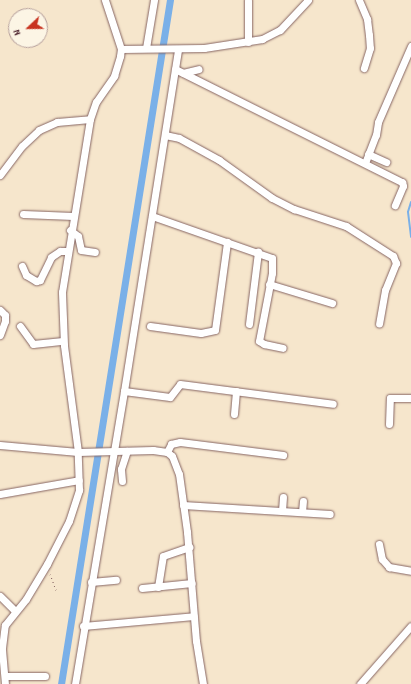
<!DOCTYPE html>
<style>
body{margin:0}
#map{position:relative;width:411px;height:684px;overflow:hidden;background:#f6e6cc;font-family:Dekko,sans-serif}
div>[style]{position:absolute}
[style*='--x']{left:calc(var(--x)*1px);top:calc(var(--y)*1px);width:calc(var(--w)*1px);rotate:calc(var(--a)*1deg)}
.stream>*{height:2px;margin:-1px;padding:0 1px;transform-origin:1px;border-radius:1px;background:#7ab0e8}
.canal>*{height:7px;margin:-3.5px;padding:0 3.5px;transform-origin:3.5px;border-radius:3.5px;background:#7ab0e8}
.path>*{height:1px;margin-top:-0.5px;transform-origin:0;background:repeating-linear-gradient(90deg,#866563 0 1px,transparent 0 4px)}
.roads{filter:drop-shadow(0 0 1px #866563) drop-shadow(0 0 1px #866563)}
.minor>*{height:7px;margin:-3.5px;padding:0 3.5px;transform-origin:3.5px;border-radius:3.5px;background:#fff}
span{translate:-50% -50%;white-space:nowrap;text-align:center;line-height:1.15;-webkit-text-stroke:3.5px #fcf5e5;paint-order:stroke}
.north{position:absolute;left:8px;top:8px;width:40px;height:40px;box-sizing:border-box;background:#fcf5e5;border:1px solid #b59f9b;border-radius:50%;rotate:248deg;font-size:11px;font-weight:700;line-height:16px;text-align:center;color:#4a1f2b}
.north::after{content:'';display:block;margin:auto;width:14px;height:18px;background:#c8321e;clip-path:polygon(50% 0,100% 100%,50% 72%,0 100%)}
</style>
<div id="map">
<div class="stream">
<div style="--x:411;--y:202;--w:10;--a:107"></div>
<div style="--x:408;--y:212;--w:25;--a:83"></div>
</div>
<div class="canal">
<div style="--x:61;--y:684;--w:693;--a:-80.95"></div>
</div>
<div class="path">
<div style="--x:50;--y:574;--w:19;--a:69"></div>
</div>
<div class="roads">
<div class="minor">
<div style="--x:248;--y:0;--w:42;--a:90"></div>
<div style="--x:359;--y:0;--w:21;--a:67"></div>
<div style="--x:367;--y:19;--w:16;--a:83"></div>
<div style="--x:369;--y:35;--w:13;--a:86"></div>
<div style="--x:370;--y:48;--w:21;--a:107"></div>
<div style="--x:146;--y:48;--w:49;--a:-80.5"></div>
<div style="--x:121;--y:49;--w:83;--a:-0.7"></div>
<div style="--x:204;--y:48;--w:59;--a:-8.8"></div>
<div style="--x:262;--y:39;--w:20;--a:-27"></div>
<div style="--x:280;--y:30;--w:41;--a:-47"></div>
<div style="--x:175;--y:69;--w:254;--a:26.5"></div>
<div style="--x:402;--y:182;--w:4;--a:76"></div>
<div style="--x:403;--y:186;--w:21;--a:113"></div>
<div style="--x:183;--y:73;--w:16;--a:-14"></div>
<div style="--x:165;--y:135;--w:14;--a:12"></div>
<div style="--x:179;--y:138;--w:46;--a:28.8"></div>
<div style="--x:219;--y:160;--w:65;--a:35.6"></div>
<div style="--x:272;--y:198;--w:25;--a:27"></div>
<div style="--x:294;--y:209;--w:55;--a:18.1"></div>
<div style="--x:346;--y:226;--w:56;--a:32.6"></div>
<div style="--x:393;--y:256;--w:8;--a:67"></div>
<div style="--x:396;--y:263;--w:29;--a:112"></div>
<div style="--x:385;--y:290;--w:34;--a:100"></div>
<div style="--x:368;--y:154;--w:20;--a:24"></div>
<div style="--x:365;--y:163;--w:30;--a:-69"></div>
<div style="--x:376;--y:135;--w:13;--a:-81"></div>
<div style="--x:378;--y:122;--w:83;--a:-66.5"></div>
<div style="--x:0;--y:175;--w:36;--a:-53"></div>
<div style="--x:22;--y:146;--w:23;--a:-43"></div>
<div style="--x:39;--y:130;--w:20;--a:-24"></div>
<div style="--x:57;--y:122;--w:33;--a:-5"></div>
<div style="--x:23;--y:214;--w:50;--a:2.3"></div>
<div style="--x:152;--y:216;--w:127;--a:19.3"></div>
<div style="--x:272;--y:258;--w:15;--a:90"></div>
<div style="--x:272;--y:273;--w:69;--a:100.8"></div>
<div style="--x:259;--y:341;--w:6;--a:31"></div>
<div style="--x:264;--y:344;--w:19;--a:12"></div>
<div style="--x:70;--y:230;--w:10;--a:37"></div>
<div style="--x:78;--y:236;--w:14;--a:78"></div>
<div style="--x:81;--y:250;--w:14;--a:8"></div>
<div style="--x:22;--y:266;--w:10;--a:66"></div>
<div style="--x:26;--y:275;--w:12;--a:31"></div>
<div style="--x:36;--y:281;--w:4;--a:-14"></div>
<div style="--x:40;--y:280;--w:25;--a:-64"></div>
<div style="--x:51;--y:257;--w:11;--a:-34"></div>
<div style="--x:60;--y:251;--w:7;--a:0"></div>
<div style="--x:269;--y:284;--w:66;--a:16.8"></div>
<div style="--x:0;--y:310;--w:7;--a:45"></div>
<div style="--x:5;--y:315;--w:6;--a:90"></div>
<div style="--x:5;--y:321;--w:15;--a:110"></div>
<div style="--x:249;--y:324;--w:73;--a:-82.9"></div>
<div style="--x:20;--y:326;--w:22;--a:54"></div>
<div style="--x:33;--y:344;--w:30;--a:-6"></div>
<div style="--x:150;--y:326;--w:51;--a:7.8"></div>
<div style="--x:201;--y:333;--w:14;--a:-12"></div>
<div style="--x:215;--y:330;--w:89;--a:-82.2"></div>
<div style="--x:124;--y:391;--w:46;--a:7.4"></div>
<div style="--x:170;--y:397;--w:16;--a:-52"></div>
<div style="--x:180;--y:384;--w:154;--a:7.4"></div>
<div style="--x:234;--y:414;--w:23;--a:-85"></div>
<div style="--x:389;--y:424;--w:26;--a:-88"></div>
<div style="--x:390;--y:398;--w:21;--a:0"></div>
<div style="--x:0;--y:445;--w:78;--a:5.1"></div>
<div style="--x:78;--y:452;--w:75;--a:-1.5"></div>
<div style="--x:153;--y:450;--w:14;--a:8"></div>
<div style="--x:167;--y:452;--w:6;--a:39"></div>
<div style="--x:172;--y:456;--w:19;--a:69"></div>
<div style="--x:179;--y:474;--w:59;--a:82.1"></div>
<div style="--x:187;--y:532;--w:109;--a:85.3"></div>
<div style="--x:196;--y:641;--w:44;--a:80.8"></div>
<div style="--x:167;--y:452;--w:9;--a:-63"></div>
<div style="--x:171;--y:444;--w:9;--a:-13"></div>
<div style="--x:180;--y:442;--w:104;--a:7.2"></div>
<div style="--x:122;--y:481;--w:12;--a:-95"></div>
<div style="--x:121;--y:469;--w:19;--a:-72"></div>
<div style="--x:0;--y:494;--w:80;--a:-10"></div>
<div style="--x:183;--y:505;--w:147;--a:3.5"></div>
<div style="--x:282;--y:511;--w:14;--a:-86"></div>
<div style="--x:302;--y:512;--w:11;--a:-85"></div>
<div style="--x:379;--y:544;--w:15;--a:79"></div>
<div style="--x:382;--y:559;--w:11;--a:49"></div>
<div style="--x:389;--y:567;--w:22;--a:10"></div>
<div style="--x:91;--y:582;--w:25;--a:-5"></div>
<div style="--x:158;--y:587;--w:31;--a:-81"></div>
<div style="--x:163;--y:556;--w:28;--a:-19"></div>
<div style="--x:142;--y:588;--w:50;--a:-5.7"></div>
<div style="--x:0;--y:596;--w:21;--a:45"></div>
<div style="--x:83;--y:626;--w:111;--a:-5.1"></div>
<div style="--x:6;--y:676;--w:39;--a:0"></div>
<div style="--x:5;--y:684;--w:36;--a:-95"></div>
<div style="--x:2;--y:648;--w:23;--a:-83"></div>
<div style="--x:5;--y:625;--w:33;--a:-51"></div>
<div style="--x:26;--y:599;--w:41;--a:-59"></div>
<div style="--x:47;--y:564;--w:48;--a:-62.9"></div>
<div style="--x:69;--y:521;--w:33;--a:-72"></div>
<div style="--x:79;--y:490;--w:38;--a:-92"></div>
<div style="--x:78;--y:452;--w:108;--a:-97.5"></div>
<div style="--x:64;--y:345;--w:53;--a:-92.2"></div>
<div style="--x:62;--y:292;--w:175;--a:-80.8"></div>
<div style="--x:90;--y:119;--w:18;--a:-71"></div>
<div style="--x:96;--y:102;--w:32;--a:-55"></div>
<div style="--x:114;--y:76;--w:21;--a:-73"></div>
<div style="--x:120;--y:56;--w:7;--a:-82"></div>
<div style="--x:121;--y:49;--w:52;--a:-108.1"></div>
<div style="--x:75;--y:684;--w:297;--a:-80.5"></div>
<div style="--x:124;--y:391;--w:346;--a:-81"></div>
<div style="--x:360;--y:684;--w:77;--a:-48.7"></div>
</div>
</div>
<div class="north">N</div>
</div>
